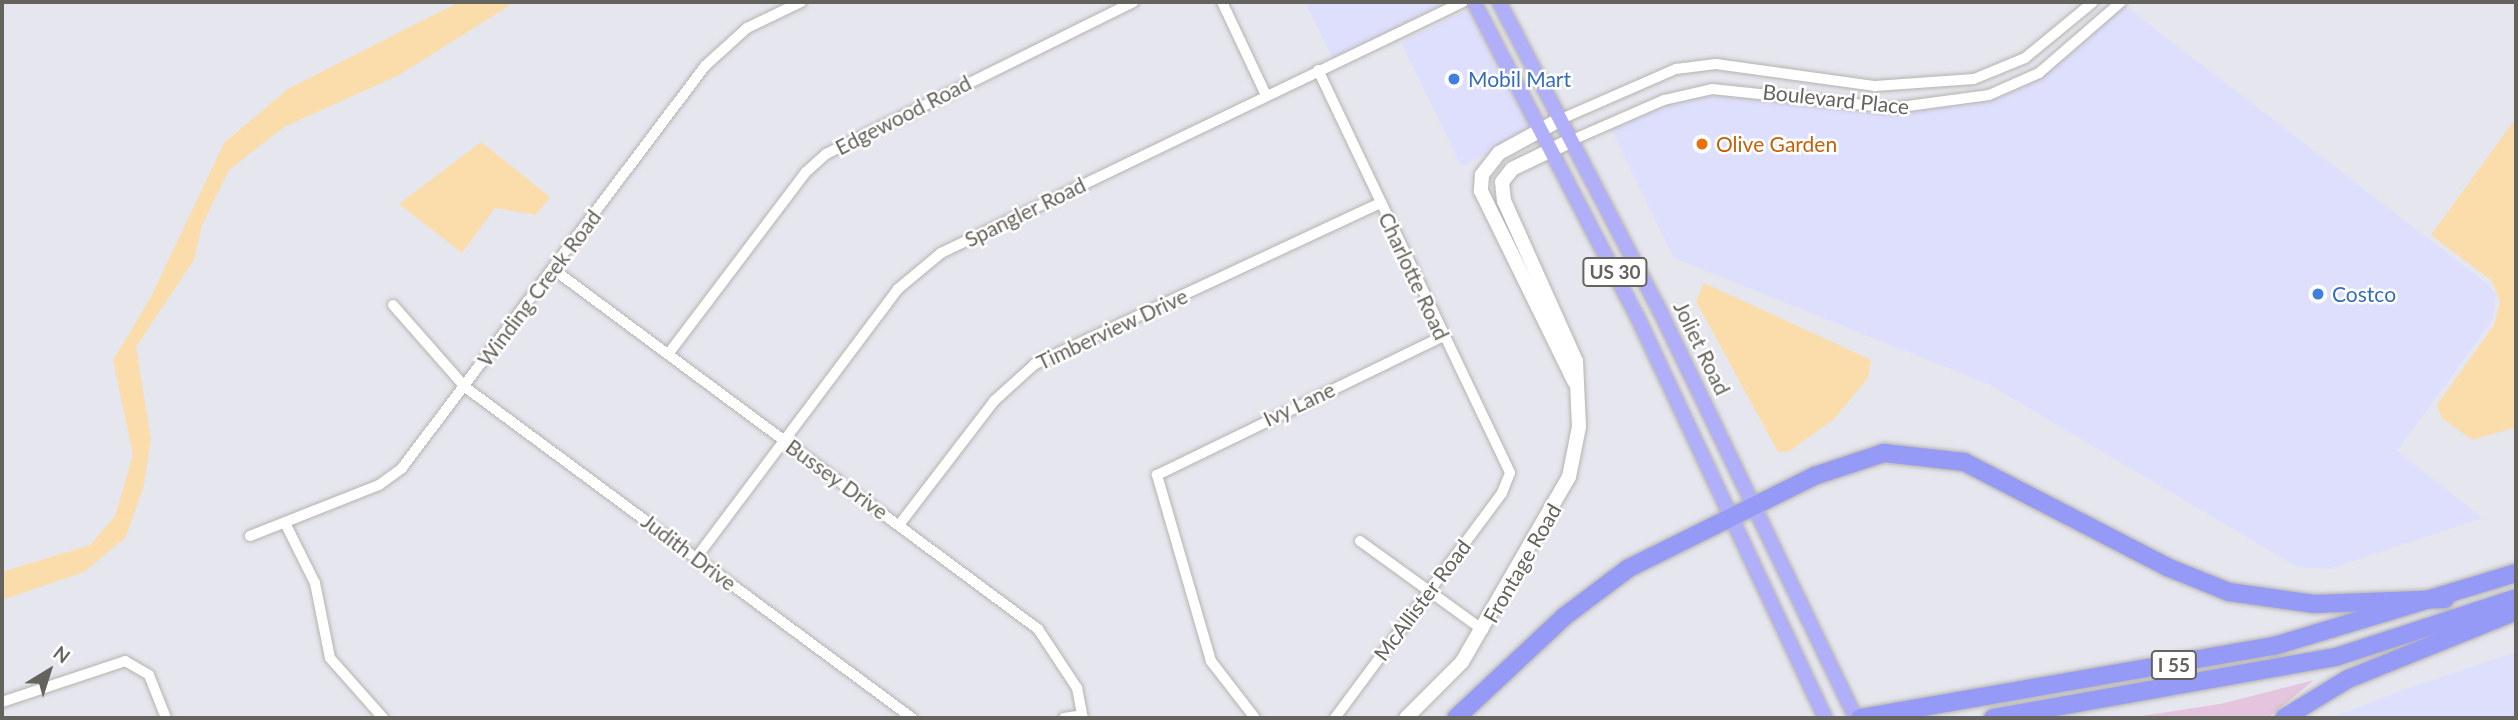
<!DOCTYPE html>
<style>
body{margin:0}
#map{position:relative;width:2518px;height:720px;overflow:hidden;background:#e6e6ef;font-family:Lato,sans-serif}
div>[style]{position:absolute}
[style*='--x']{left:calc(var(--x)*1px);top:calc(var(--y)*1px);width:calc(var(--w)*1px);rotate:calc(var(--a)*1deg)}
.commercial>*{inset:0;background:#dedffc;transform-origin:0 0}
.green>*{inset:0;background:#e5c4de}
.water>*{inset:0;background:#faddab}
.roads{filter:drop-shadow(0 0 2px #b5b4ae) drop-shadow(0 0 2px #b5b4ae)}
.street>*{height:10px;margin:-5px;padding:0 5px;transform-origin:5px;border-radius:5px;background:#fff}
.secondary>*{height:14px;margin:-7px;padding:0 7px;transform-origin:7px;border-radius:7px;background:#fff}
.primary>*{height:14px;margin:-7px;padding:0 7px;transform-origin:7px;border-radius:7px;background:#b2affa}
.highway>*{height:18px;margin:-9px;padding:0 9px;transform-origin:9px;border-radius:9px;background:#959af7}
.dots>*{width:19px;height:19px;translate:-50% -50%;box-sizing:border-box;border:4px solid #fff;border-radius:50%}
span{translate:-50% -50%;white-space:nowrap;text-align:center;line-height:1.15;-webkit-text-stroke:5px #fff;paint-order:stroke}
.shield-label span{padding:2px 5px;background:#fff;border:2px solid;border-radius:5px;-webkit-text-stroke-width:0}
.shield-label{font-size:19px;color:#65635d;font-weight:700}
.shop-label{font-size:21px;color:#366cbe}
.left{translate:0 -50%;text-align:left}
.street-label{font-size:21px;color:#65635d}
.food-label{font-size:21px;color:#c56008}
.frame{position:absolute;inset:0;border:4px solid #65635d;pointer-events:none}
.north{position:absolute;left:14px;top:636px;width:70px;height:70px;-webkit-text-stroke:5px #fff;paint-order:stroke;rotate:38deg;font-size:19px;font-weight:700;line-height:28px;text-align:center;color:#65635d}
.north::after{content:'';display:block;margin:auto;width:24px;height:32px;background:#65635d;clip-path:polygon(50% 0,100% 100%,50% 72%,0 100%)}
</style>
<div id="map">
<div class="commercial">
<div style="clip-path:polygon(1305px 2px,1448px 2px,1333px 59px)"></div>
<div style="left:1480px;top:4px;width:138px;height:88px;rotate:64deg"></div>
<div style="clip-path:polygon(2124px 5px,2490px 286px,2496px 296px,2493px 319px,2397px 451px,2483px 518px,2329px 569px,2297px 567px,1990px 385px,1674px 258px,1611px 129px,1682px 99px,1724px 95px,1885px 112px,1993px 100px,2037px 80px)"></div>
<div style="clip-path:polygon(2516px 652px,2516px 718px,2332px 718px,2397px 692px)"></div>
</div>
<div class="green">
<div style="clip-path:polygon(2314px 680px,2268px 718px,2129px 718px,2220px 704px)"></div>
</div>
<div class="water">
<div style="clip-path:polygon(515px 2px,399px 75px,284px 127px,229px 170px,202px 225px,194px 260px,136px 347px,151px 439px,144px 485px,126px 537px,84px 572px,2px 600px,2px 572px,90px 545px,115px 516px,133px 455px,113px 360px,151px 297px,224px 143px,288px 89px,457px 3px)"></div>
<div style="clip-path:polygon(2516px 118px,2516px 427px,2472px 440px,2442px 418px,2437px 405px,2494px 325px,2500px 302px,2492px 281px,2431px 235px)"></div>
<div style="clip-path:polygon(481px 142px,550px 197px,536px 215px,495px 208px,462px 253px,399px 204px)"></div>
<div style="clip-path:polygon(1704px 283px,1871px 360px,1868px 378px,1834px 419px,1790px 451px,1778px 452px,1696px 301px)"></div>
</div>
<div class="roads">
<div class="street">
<div style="--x:1222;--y:2;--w:103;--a:64.7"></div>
<div style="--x:1318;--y:70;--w:446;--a:64.5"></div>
<div style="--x:1510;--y:473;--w:22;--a:112"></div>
<div style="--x:1502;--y:493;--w:280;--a:126.6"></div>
<div style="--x:1559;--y:120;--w:128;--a:-23.6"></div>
<div style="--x:1676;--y:69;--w:40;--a:-7.1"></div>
<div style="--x:1716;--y:64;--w:161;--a:7.9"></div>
<div style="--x:1875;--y:86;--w:99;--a:-4"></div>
<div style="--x:1974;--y:79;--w:55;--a:-22.4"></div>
<div style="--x:2025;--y:58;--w:88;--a:-39.5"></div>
<div style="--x:1570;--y:141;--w:103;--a:-23.6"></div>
<div style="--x:1664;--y:100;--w:49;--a:-12.9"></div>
<div style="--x:1712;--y:89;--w:182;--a:6"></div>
<div style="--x:1893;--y:108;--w:97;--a:-7.7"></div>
<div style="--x:1989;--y:95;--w:55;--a:-23.7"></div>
<div style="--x:2039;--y:73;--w:108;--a:-40.9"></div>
<div style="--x:553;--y:269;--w:604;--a:36.59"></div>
<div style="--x:1038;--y:629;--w:71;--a:56.5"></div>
<div style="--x:1077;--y:688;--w:31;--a:79"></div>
<div style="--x:393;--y:305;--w:109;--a:48.7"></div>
<div style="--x:465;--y:387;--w:556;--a:36.52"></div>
<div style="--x:669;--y:353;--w:227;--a:-52.9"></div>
<div style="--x:806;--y:172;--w:27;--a:-42"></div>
<div style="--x:826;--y:154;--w:343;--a:-26.3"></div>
<div style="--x:285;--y:523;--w:67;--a:63.4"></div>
<div style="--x:315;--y:583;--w:76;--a:78.7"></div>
<div style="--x:330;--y:658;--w:80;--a:48.5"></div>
<div style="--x:899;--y:525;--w:156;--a:-52.5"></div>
<div style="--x:994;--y:401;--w:55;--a:-42.1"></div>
<div style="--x:1035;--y:364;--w:381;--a:-25"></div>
<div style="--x:250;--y:536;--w:139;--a:-21.6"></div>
<div style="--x:379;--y:485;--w:29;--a:-36"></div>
<div style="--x:402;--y:468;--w:503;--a:-52.99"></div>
<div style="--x:705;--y:66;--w:57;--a:-42.1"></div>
<div style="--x:747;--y:28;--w:60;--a:-25.7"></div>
<div style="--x:1360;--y:541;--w:152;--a:35.9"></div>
<div style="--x:696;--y:558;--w:336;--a:-53.1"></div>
<div style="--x:898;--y:289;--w:56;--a:-39.9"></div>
<div style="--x:941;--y:253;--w:579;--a:-25.68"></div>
<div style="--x:2;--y:702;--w:130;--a:-18.4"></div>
<div style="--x:125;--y:661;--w:28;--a:30"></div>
<div style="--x:149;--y:675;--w:46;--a:68.4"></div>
<div style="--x:1064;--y:718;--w:18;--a:-9"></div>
<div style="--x:1255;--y:718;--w:72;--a:-127.7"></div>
<div style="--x:1211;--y:661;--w:194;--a:-106.2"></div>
<div style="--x:1157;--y:475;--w:318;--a:-25.9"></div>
</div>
<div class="secondary">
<div style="--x:1559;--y:120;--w:68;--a:151.2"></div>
<div style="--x:1499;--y:153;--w:28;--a:128"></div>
<div style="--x:1482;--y:175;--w:16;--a:94"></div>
<div style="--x:1481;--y:191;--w:212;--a:63.9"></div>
<div style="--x:1406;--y:718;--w:79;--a:-45"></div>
<div style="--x:1462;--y:662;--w:214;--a:-60"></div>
<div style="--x:1569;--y:477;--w:51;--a:-78.7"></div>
<div style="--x:1579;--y:427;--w:66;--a:-92.6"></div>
<div style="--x:1576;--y:361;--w:175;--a:-114.2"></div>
<div style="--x:1504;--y:201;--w:19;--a:-96"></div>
<div style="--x:1502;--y:182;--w:16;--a:-52"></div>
<div style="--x:1512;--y:169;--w:64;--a:-25.8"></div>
</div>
<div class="primary">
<div style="--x:1474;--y:2;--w:352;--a:62.6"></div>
<div style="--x:1636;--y:314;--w:446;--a:64.9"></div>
<div style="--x:1499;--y:2;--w:342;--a:62.5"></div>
<div style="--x:1657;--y:305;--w:458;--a:64.3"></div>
</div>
<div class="highway">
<div style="--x:1456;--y:718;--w:149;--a:-43.1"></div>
<div style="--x:1565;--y:616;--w:80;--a:-36.9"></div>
<div style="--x:1629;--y:568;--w:207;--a:-26.4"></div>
<div style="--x:1814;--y:476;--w:74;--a:-18.2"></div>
<div style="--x:1884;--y:453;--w:81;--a:6.4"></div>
<div style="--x:1964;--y:462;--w:229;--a:27.3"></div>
<div style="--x:2167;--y:567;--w:67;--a:22"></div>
<div style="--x:2229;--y:592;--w:86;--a:8"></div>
<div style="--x:2314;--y:604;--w:131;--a:-2.2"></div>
<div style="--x:1860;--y:718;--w:420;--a:-9.9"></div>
<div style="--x:2274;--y:646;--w:253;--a:-16.8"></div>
<div style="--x:1993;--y:718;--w:348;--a:-10.1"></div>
<div style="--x:2336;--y:657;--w:189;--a:-18.1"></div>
<div style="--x:2284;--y:718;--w:75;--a:-31.4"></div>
<div style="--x:2348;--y:679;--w:181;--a:-22"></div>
</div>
</div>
<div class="dots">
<div style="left:1454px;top:79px;background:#3f7fe0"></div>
<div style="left:1702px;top:144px;background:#e8710a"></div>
<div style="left:2318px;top:294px;background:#3f7fe0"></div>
</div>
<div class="shield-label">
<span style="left:1615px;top:272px">US 30</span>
<span style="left:2174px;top:665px">I 55</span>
</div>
<div class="shop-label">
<span class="left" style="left:1468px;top:79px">Mobil Mart</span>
<span class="left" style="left:2332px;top:294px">Costco</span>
</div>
<div class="street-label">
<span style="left:1836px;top:99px;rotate:6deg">Boulevard Place</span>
<span style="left:903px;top:115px;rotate:-27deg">Edgewood Road</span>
<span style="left:1025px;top:212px;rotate:-26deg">Spangler Road</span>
<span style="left:1414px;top:276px;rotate:65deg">Charlotte Road</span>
<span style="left:539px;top:288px;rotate:-53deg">Winding Creek Road</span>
<span style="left:1112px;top:329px;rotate:-25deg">Timberview Drive</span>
<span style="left:1702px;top:348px;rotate:64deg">Joliet Road</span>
<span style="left:1299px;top:404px;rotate:-25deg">Ivy Lane</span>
<span style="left:837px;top:479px;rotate:36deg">Bussey Drive</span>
<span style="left:689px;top:552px;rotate:37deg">Judith Drive</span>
<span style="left:1522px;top:563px;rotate:-60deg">Frontage Road</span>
<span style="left:1422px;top:600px;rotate:-53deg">McAllister Road</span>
</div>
<div class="food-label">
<span class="left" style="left:1716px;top:144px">Olive Garden</span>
</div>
<div class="frame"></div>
<div class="north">N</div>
</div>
